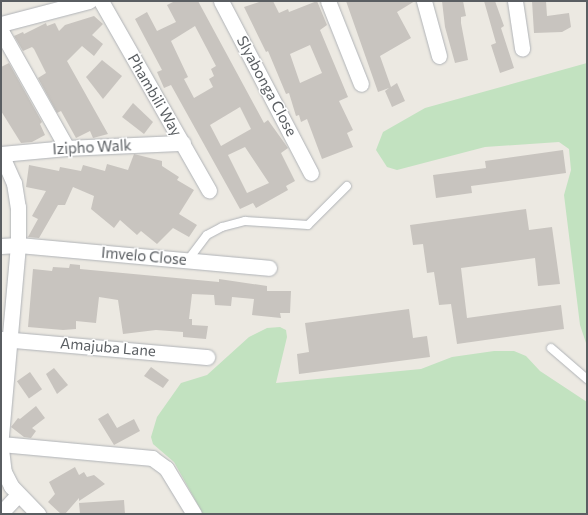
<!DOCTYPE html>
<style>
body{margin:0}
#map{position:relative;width:588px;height:515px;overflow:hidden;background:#ece9e2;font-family:Commissioner,sans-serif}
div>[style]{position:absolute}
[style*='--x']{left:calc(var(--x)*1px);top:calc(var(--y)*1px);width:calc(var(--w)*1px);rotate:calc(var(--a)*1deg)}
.green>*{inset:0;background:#c2e2c0}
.building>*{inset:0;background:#c8c4bf;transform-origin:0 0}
.roads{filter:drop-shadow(0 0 1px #b0b3b7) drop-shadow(0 0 1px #b0b3b7)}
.service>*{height:8px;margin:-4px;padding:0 4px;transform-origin:4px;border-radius:4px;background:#fff}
.minor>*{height:15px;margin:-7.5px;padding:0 7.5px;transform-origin:7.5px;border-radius:7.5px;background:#fff}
span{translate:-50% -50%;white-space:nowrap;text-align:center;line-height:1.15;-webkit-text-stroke:3px #fff;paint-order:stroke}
.street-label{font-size:15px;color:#5a5e62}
.frame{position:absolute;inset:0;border:2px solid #5a5e62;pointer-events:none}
</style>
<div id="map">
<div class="green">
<div style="clip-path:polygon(587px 63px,587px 346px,580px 325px,564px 195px,571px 170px,569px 149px,559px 142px,485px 147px,397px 170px,387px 167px,376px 150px,383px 132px,425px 108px)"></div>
<div style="clip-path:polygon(280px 327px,286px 330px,287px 337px,276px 383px,421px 369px,452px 357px,494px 351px,514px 351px,526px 356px,540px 371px,587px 402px,587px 514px,203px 514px,174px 462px,153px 444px,151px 437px,157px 417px,181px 383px,207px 375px,249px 337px,267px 328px)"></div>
</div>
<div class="building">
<div style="clip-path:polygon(evenodd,175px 1px,198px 1px,264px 123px,268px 120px,288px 148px,281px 153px,295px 181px,286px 186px,288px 190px,256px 208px,253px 203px,240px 209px,171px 85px,164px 88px,157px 72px,162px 70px,135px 19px,147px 12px,157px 31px,176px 22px,167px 5px,175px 1px,195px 26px,216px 66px,211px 69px,214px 76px,209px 79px,213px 87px,194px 98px,184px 79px,188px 77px,171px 41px,195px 26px,175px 1px,240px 107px,251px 129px,221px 146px,210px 125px,240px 107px,175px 1px,245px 147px,269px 183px,247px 193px,228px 155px,245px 147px)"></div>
<div style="clip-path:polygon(evenodd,262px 1px,273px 1px,279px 13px,288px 9px,289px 12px,317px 1px,327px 25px,320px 30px,348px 97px,339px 101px,353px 130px,347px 133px,353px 147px,322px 159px,307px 119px,301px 122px,299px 115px,296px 116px,289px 93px,286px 94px,268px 51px,266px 52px,244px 7px,262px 1px,310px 45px,322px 73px,300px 83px,290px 54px,310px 45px)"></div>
<div style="clip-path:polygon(346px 1px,415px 1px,397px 12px,411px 38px,380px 56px,391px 87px,397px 83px,405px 101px,392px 107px,385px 91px,389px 88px,378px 92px)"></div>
<div style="clip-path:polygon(442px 1px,463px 1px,466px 16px,461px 17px,461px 23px,468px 60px,455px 63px,445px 27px)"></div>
<div style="clip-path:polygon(484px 1px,495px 1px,504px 26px,501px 28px,514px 68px,500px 73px,491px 45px,496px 43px)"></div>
<div style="clip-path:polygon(532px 1px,546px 1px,547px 16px,569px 13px,571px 27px,562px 32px,534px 33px)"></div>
<div style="clip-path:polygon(94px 16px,103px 24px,92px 35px,103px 44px,94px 56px,82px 46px,67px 61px,108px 134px,93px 138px,90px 131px,76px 138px,61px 111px,57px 113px,38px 78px,46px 73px,34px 49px,32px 47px,23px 51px,14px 36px,23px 32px,24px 34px,46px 23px,47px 26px,55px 23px,59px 31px,65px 25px)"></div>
<div style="clip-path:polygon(102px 60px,122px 76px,103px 99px,86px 77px)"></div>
<div style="clip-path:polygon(9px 63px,42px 122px,40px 124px,45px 135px,32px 142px,21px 143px,1px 111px,1px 67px)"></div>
<div style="clip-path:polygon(133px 103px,153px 122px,144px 134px,122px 117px)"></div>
<div style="clip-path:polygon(563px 150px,566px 173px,471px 186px,472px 193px,436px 198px,433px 175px,486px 168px,485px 161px)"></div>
<div style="clip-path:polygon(134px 154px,162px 161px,162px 166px,179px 177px,177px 180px,194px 190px,179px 214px,197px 225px,189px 237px,173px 228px,157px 244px,141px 231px,137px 235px,120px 220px,114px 228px,91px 209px,94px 196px,73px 187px,65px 205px,58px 205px,39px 238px,28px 237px,38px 219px,32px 216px,46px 191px,26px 187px,29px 165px,59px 171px,60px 167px,81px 171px,83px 165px,105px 171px,107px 164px,128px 170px)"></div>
<div style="clip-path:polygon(526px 209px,529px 230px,552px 227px,560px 284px,538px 286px,535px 258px,461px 268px,467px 318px,561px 305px,564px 329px,457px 344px,451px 304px,439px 305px,434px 272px,427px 273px,423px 244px,413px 245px,410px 225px)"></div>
<div style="clip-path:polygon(70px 264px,80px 265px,80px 269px,219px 282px,219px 279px,267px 286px,267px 291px,291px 291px,290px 313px,280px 313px,281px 318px,252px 315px,254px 299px,232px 297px,231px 306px,215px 305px,214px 295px,192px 294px,189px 319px,192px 319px,192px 325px,208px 326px,206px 339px,183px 337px,183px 332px,156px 330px,123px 334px,118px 300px,99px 297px,96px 323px,76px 321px,76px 329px,63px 330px,28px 327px,33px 269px,52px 271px,53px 267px,69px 268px)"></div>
<div style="clip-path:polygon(409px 309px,413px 338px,427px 336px,430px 357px,299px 374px,297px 354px,309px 352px,305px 323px)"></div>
<div style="clip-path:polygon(151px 367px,169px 380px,163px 388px,144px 376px)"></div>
<div style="clip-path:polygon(54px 368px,68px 385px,57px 394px,46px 374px)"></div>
<div style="left:30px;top:372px;width:21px;height:16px;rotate:55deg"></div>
<div style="clip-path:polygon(36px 406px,45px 418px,32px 428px,36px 431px,31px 438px,24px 437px,11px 427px,18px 418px,20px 419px)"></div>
<div style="clip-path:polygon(108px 413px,117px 428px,134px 419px,140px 431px,114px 445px,98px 419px)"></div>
<div style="clip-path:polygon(75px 467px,79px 475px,84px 472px,87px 477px,94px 475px,105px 484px,79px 501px,79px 498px,65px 514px,61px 514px,48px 502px,55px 494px,49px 482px)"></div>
<div style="clip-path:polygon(124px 500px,125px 514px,80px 514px,79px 503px)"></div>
</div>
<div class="roads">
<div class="service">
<div style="--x:188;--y:260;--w:31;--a:-53"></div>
<div style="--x:207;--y:235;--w:17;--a:-28"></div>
<div style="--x:222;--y:227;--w:24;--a:-15"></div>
<div style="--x:245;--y:221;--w:63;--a:3.6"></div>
<div style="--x:308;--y:225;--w:55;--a:-45"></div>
<div style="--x:551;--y:348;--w:48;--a:40.7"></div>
</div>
<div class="minor">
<div style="--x:101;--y:1;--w:218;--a:60.3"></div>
<div style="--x:221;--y:1;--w:194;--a:62.4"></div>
<div style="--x:328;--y:1;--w:89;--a:68.3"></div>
<div style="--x:424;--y:1;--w:57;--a:74.7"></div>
<div style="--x:515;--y:1;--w:48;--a:81.5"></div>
<div style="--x:1;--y:24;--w:91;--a:-14.6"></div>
<div style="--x:1;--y:31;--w:134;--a:60.6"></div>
<div style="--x:1;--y:154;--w:32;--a:66"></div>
<div style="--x:14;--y:183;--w:24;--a:81"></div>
<div style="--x:18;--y:207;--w:38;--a:90"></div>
<div style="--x:18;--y:245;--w:193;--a:95.1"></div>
<div style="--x:1;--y:154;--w:66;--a:-5.2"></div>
<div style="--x:67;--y:148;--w:116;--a:-2.5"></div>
<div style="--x:1;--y:246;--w:17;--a:-3"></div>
<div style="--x:18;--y:245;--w:252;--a:5.2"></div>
<div style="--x:1;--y:339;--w:207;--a:5"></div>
<div style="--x:1;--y:444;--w:152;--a:5.3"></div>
<div style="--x:152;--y:458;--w:17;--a:36"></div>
<div style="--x:166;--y:468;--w:54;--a:58.7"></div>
<div style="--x:1;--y:449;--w:23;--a:83"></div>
<div style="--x:4;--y:472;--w:16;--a:63"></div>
<div style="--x:11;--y:486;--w:39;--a:46"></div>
<div style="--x:1;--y:513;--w:25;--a:-47"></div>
</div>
</div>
<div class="street-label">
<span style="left:267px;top:86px;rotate:62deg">Slyabonga Close</span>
<span style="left:155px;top:95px;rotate:60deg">Phambili Way</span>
<span style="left:92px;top:147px;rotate:-3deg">Izipho Walk</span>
<span style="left:144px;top:256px;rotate:5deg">Imvelo Close</span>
<span style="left:108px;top:347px;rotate:5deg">Amajuba Lane</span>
</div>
<div class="frame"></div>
</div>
